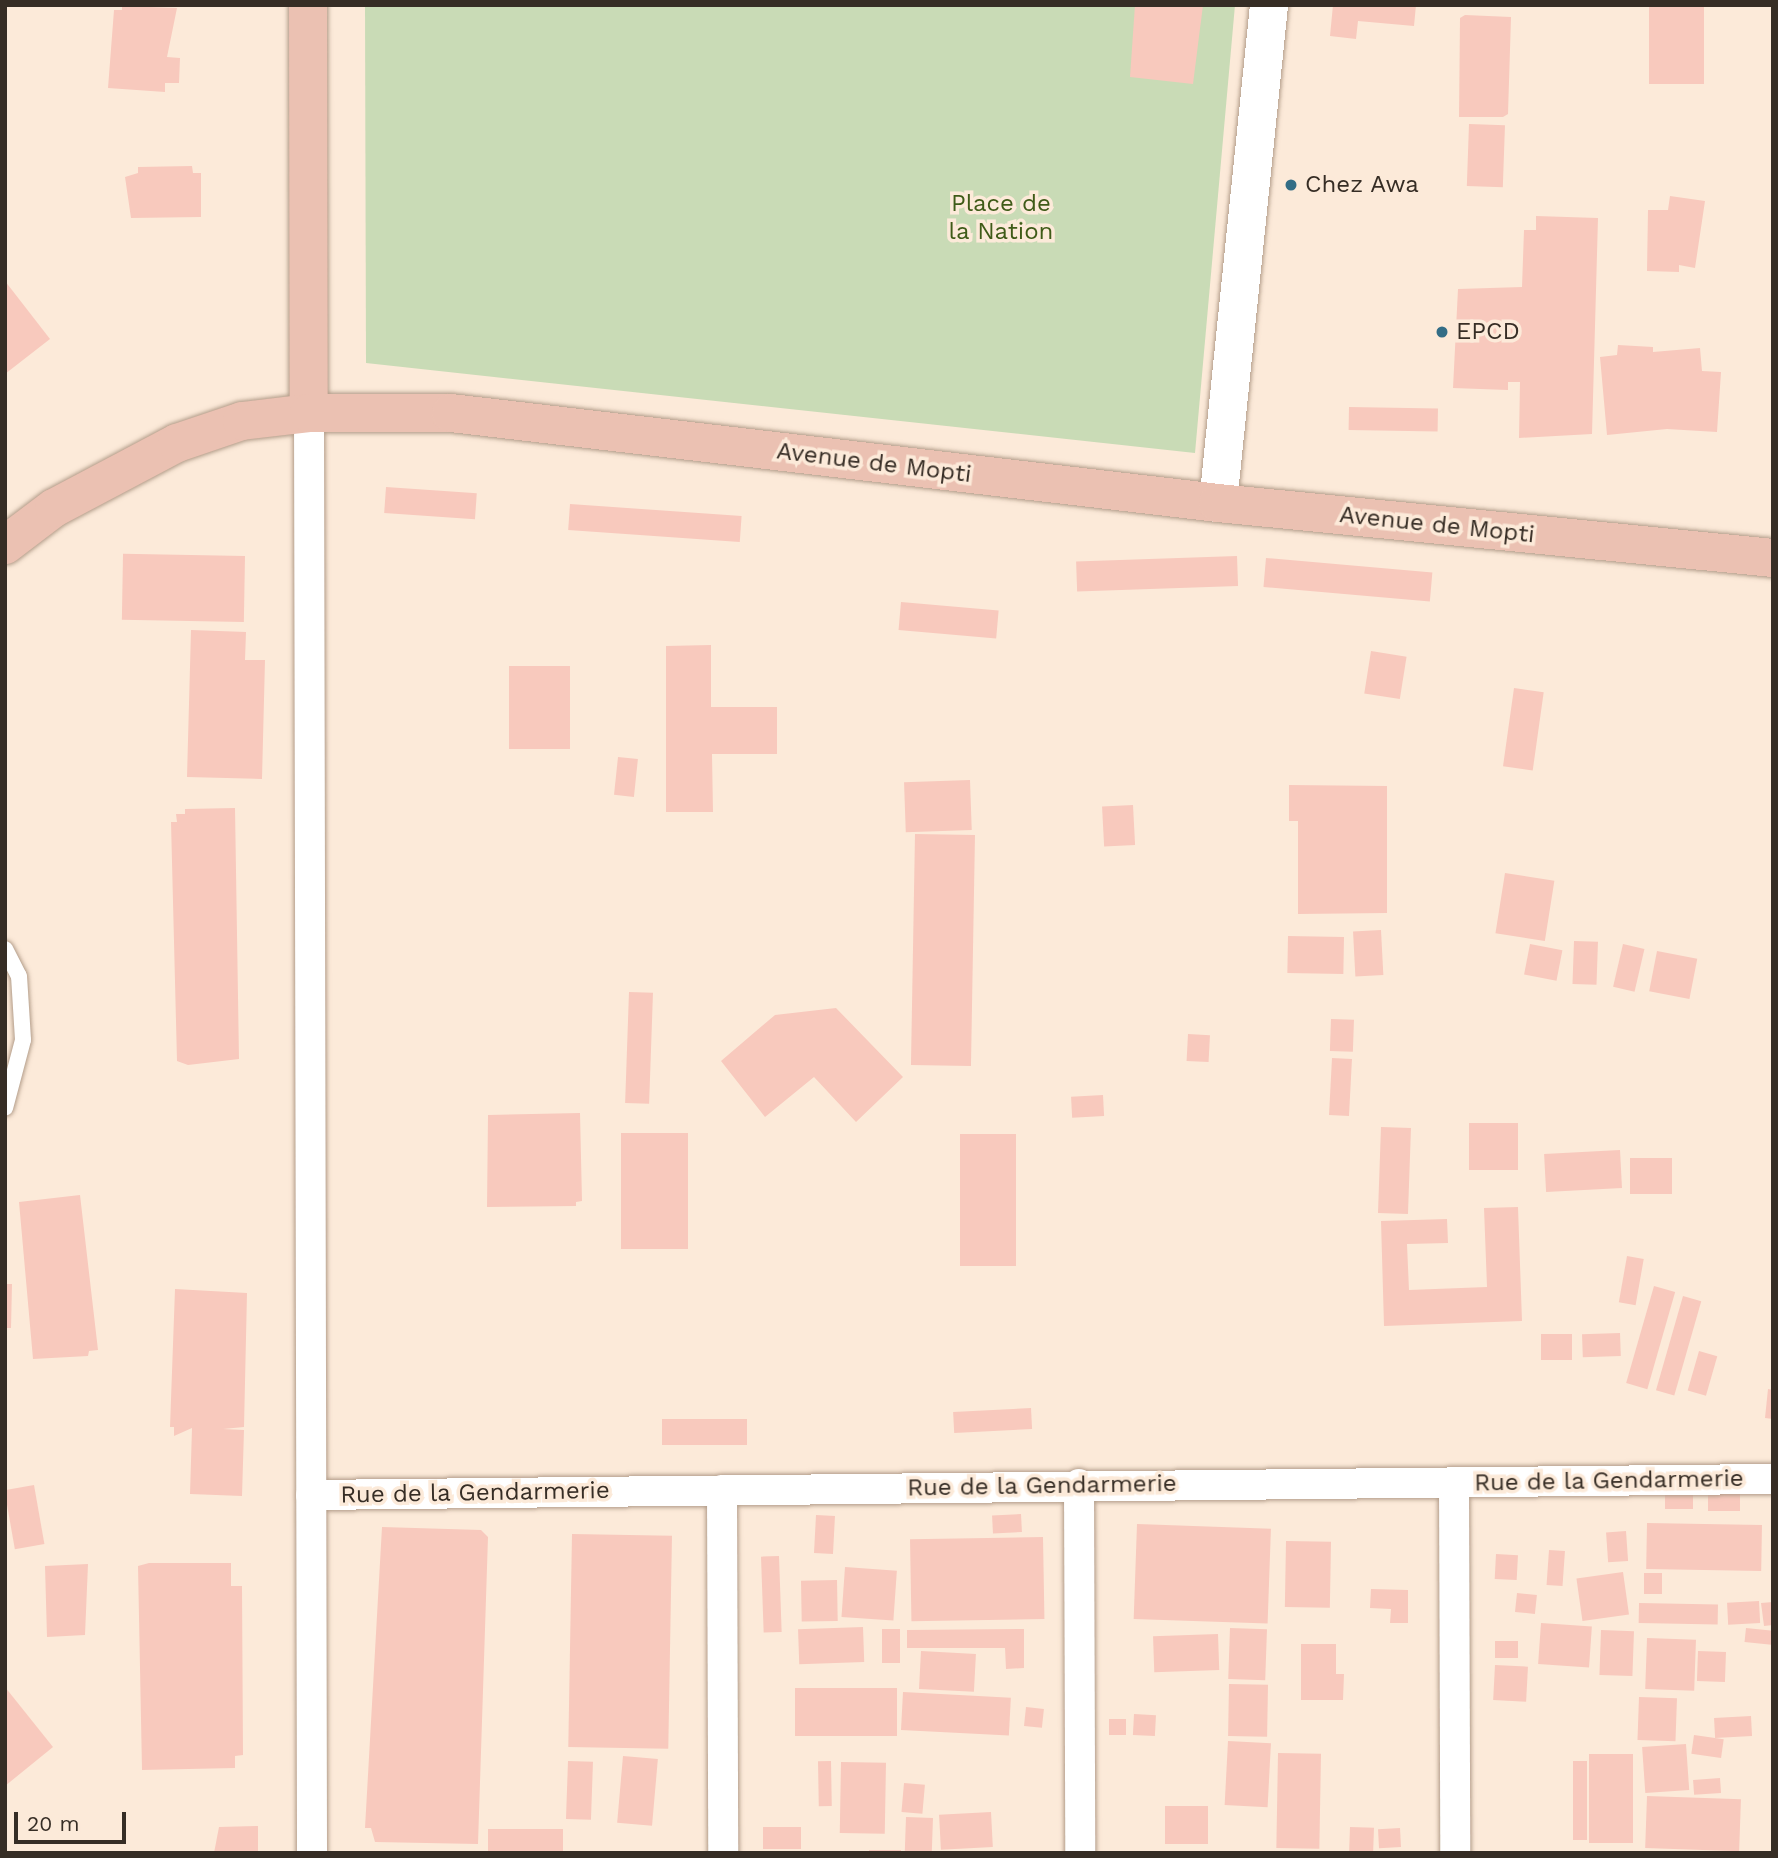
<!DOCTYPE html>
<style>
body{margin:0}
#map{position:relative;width:1778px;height:1858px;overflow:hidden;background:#fcead9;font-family:"Work Sans",sans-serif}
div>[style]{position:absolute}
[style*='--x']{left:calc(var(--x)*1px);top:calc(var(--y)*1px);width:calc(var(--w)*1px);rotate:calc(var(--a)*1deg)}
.green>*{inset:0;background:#c9dbb6}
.building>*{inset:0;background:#f8c9bd;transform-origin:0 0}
.roads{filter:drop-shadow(0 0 2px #b39d8a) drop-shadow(0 0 2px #b39d8a)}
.service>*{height:16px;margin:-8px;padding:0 8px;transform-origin:8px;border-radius:8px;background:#fff}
.minor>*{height:30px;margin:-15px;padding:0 15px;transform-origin:15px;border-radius:15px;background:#fff}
.secondary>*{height:38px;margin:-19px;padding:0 19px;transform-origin:19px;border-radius:19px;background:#fff}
.primary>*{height:38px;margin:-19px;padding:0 19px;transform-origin:19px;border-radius:19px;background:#ebc1b2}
.dots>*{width:19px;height:19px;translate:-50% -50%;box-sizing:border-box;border:4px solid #fcead9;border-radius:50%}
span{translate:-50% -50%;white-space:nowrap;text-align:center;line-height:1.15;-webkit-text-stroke:7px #fcead9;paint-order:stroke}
.poi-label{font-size:24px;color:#362d25}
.left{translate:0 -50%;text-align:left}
.park-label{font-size:24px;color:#3f5b18}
.street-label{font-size:24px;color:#362d25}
.frame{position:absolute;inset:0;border:7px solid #362d25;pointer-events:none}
.scale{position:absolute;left:14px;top:1812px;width:112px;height:32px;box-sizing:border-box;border:4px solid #362d25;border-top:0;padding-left:9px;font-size:21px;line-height:24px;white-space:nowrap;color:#362d25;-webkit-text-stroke:5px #fcead9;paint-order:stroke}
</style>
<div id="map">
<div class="green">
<div style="clip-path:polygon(365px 5px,1235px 5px,1195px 453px,366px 363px)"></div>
</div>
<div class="building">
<div style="clip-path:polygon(1135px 5px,1203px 5px,1193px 84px,1130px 77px)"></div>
<div style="clip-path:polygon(1333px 5px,1416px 5px,1414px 26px,1358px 21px,1356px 39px,1330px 36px)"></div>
<div style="left:1649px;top:5px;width:55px;height:79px"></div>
<div style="clip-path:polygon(122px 6px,177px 8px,167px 57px,180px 58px,179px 83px,165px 83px,165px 92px,108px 88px,114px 10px,122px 10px)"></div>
<div style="clip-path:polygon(1465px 15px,1511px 17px,1508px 114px,1503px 117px,1459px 117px,1460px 18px)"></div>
<div style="left:1469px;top:124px;width:36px;height:62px;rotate:2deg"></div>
<div style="clip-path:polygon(192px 166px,193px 173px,201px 173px,201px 217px,131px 218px,125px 177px,138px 173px,138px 167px)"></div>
<div style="clip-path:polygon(1670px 196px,1705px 201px,1695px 268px,1679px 265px,1679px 272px,1647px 271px,1648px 210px,1668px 210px)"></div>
<div style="clip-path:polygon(1536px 216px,1598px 218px,1592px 434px,1519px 438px,1520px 382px,1508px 382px,1508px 390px,1453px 388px,1458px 289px,1522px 287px,1524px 230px,1536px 230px)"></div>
<div style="clip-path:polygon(5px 281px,50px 339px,5px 374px)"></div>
<div style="clip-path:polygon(1618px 345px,1653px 347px,1653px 352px,1700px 348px,1702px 371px,1721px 372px,1717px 432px,1667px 429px,1607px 435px,1600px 357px,1617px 355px)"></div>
<div style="left:1349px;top:407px;width:89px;height:23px;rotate:1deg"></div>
<div style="left:386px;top:487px;width:91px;height:26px;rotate:4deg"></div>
<div style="left:570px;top:504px;width:172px;height:26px;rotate:4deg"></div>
<div style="left:245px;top:556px;width:66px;height:122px;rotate:91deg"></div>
<div style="left:1237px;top:556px;width:30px;height:161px;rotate:88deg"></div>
<div style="left:1266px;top:558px;width:167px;height:29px;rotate:5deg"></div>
<div style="left:901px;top:602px;width:98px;height:28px;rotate:5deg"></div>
<div style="clip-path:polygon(191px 630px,246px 632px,245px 660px,265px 660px,262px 779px,187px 777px)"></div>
<div style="clip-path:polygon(711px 645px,711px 707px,777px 707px,777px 754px,712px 754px,713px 812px,666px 812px,666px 646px)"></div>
<div style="left:1371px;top:651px;width:36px;height:43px;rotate:9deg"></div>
<div style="left:570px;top:666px;width:83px;height:61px;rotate:90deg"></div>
<div style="left:1514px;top:688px;width:30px;height:79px;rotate:8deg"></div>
<div style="left:618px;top:757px;width:20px;height:38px;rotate:6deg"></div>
<div style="left:970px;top:780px;width:50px;height:66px;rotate:88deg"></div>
<div style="clip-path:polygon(1289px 785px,1387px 786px,1387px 913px,1298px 914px,1298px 821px,1289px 821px)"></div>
<div style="left:1133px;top:805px;width:40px;height:31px;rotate:87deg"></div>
<div style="clip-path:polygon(235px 808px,239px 1059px,188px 1065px,177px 1061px,171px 822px,177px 822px,176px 814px,185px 814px,185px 809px)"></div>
<div style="left:915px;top:834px;width:60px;height:231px;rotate:1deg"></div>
<div style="left:1505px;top:873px;width:50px;height:61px;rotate:9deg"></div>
<div style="left:1381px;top:930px;width:45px;height:28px;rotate:87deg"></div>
<div style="left:1288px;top:936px;width:56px;height:37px;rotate:1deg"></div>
<div style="left:1574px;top:941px;width:24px;height:43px;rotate:2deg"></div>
<div style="left:1530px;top:944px;width:33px;height:31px;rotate:11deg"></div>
<div style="left:1623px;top:944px;width:22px;height:44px;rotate:13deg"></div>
<div style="left:1657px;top:951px;width:41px;height:41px;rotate:11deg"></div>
<div style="left:629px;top:992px;width:24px;height:111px;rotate:2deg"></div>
<div style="clip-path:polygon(836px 1008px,903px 1077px,856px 1122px,814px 1077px,765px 1117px,721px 1061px,775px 1015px)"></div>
<div style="left:1331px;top:1019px;width:23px;height:32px;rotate:2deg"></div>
<div style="left:1188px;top:1034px;width:22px;height:27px;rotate:3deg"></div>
<div style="left:1332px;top:1058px;width:20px;height:57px;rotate:3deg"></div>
<div style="left:1103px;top:1095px;width:21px;height:32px;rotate:87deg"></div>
<div style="clip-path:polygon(580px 1113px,582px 1201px,576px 1202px,576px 1206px,487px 1207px,488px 1115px)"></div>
<div style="left:1469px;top:1123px;width:49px;height:47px"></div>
<div style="left:1381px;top:1127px;width:30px;height:86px;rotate:2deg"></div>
<div style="left:688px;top:1133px;width:116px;height:67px;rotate:90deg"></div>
<div style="left:960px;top:1134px;width:56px;height:132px"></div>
<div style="left:1620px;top:1150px;width:38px;height:76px;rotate:87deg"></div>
<div style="left:1630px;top:1158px;width:42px;height:36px"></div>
<div style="clip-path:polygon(80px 1195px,98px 1350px,89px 1351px,88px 1356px,33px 1359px,19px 1202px)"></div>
<div style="clip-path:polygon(1518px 1207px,1522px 1321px,1384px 1326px,1381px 1221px,1447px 1219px,1448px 1243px,1407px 1244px,1409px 1290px,1487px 1287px,1484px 1208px)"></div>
<div style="left:1627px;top:1256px;width:17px;height:47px;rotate:10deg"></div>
<div style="clip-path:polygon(5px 1284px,12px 1284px,11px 1328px,5px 1328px)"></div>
<div style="left:1654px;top:1286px;width:22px;height:101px;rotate:16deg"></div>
<div style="clip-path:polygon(175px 1289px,247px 1293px,244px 1427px,223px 1429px,244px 1430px,242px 1496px,190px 1494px,192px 1428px,174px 1436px,174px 1427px,170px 1427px)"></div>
<div style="left:1683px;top:1296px;width:19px;height:98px;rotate:16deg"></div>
<div style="left:1620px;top:1333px;width:23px;height:38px;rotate:88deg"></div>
<div style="left:1541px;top:1334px;width:31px;height:26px"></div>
<div style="left:1699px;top:1351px;width:19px;height:41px;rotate:16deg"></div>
<div style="clip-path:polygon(1768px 1389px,1773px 1390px,1773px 1419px,1765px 1418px)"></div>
<div style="left:1031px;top:1408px;width:21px;height:78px;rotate:87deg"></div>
<div style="left:747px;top:1419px;width:26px;height:85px;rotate:90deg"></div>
<div style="left:34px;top:1485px;width:60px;height:30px;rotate:80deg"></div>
<div style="left:1665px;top:1489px;width:28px;height:20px"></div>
<div style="left:1708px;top:1491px;width:32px;height:20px"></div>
<div style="left:1021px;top:1514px;width:18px;height:29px;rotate:87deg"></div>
<div style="left:816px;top:1515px;width:19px;height:38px;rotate:3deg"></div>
<div style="left:1647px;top:1523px;width:115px;height:46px;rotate:1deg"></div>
<div style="left:1137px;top:1524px;width:134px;height:95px;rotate:2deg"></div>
<div style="clip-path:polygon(382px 1527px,481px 1530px,488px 1537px,478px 1844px,375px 1842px,371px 1828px,365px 1828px)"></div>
<div style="left:1626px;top:1531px;width:30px;height:20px;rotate:86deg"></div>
<div style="left:572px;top:1534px;width:100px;height:213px;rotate:1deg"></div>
<div style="left:1043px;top:1537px;width:82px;height:133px;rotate:89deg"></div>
<div style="left:1286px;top:1541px;width:45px;height:66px;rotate:1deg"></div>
<div style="left:1549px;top:1550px;width:16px;height:35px;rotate:4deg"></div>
<div style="left:1496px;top:1554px;width:22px;height:25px;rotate:3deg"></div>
<div style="left:779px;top:1556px;width:76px;height:18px;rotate:88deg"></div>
<div style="clip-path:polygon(149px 1563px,231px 1563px,231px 1586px,242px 1586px,243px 1755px,235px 1756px,235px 1768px,142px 1770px,138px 1566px)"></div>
<div style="clip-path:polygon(88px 1564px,85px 1635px,47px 1637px,45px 1566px)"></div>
<div style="left:845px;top:1567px;width:52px;height:50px;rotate:4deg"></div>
<div style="left:1623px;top:1572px;width:43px;height:47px;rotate:82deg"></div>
<div style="left:1644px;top:1573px;width:18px;height:21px"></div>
<div style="left:837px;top:1580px;width:41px;height:36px;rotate:89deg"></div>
<div style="clip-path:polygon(1371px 1589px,1408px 1590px,1408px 1623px,1390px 1623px,1391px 1609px,1370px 1608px)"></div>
<div style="left:1517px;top:1593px;width:20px;height:19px;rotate:6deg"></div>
<div style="left:1759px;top:1601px;width:22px;height:32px;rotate:87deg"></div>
<div style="clip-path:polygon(1773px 1602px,1773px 1625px,1764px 1626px,1761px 1603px)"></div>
<div style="left:1639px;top:1603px;width:79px;height:20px;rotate:1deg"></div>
<div style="left:1541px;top:1623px;width:51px;height:41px;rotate:4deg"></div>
<div style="left:863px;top:1627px;width:35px;height:65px;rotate:88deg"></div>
<div style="left:1230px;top:1628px;width:37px;height:51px;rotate:2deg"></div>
<div style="left:1746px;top:1628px;width:27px;height:14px;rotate:6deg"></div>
<div style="left:882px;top:1629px;width:18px;height:34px"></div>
<div style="clip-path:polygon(1024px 1629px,1024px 1668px,1006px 1669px,1005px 1648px,907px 1648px,907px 1630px)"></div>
<div style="left:1601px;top:1630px;width:33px;height:45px;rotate:2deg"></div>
<div style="left:1218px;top:1634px;width:36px;height:65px;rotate:88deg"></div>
<div style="left:1647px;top:1638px;width:49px;height:51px;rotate:2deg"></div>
<div style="left:1495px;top:1641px;width:23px;height:17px"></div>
<div style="clip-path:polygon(1301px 1644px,1336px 1644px,1336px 1674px,1344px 1674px,1343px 1700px,1301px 1700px)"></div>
<div style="left:921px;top:1651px;width:55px;height:38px;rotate:3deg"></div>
<div style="left:1698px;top:1651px;width:28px;height:30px;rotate:2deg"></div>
<div style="left:1495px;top:1665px;width:33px;height:35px;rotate:3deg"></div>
<div style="left:1229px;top:1684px;width:39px;height:52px;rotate:1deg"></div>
<div style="clip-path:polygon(5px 1687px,53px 1747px,5px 1786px)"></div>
<div style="left:795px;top:1688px;width:102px;height:48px"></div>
<div style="left:903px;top:1692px;width:108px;height:38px;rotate:3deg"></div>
<div style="left:1639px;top:1697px;width:38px;height:43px;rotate:2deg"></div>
<div style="left:1026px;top:1707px;width:18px;height:19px;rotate:6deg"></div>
<div style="left:1134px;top:1714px;width:22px;height:21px;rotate:3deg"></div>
<div style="left:1751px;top:1716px;width:20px;height:37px;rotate:87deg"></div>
<div style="left:1109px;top:1719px;width:17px;height:16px"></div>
<div style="left:1694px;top:1735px;width:30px;height:19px;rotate:8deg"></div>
<div style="left:1228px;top:1741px;width:43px;height:64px;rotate:3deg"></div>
<div style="left:1686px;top:1744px;width:46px;height:44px;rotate:86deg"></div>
<div style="left:1278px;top:1753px;width:43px;height:95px;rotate:1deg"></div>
<div style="left:1589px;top:1754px;width:44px;height:89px"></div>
<div style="left:623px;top:1756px;width:35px;height:67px;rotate:5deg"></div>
<div style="left:568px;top:1761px;width:25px;height:58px;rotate:2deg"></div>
<div style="left:831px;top:1761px;width:45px;height:13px;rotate:89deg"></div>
<div style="left:1573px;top:1761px;width:14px;height:79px"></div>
<div style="left:841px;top:1762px;width:45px;height:71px;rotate:1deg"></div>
<div style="left:1720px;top:1778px;width:15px;height:27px;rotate:86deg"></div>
<div style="left:904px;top:1783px;width:21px;height:29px;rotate:5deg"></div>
<div style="left:1647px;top:1796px;width:94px;height:52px;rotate:2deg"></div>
<div style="left:1165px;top:1806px;width:43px;height:38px"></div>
<div style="left:991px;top:1812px;width:35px;height:52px;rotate:87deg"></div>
<div style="left:906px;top:1817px;width:27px;height:36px;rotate:2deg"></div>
<div style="clip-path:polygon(258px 1826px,258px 1853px,214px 1853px,219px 1827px)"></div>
<div style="left:801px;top:1827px;width:22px;height:38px;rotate:90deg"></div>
<div style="left:1350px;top:1827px;width:24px;height:24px;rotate:2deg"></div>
<div style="left:1400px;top:1828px;width:19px;height:22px;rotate:87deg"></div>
<div style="left:488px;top:1829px;width:75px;height:24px"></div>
<div style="left:869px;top:1850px;width:32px;height:3px"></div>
</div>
<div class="roads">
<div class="service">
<div style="--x:5;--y:949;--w:30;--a:63"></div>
<div style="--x:19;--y:976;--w:64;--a:86.4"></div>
<div style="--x:23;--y:1040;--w:70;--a:104.8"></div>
</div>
<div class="minor">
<div style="--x:309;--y:413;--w:1440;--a:89.88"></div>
<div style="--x:1454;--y:1482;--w:371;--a:89.8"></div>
<div style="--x:1079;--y:1484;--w:369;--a:89.8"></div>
<div style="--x:722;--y:1490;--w:363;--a:89.8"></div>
<div style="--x:311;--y:1495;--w:1462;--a:-0.63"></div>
</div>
<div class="secondary">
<div style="--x:1218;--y:503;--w:501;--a:-84.15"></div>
</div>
<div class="primary">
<div style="--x:308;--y:5;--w:408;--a:89.9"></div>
<div style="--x:5;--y:545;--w:61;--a:-37.1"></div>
<div style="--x:54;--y:508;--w:139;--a:-27.9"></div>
<div style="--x:177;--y:443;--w:69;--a:-18.7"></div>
<div style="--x:242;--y:421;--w:67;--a:-6.8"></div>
<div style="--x:309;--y:413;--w:142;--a:0"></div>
<div style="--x:451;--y:413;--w:772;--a:6.69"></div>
<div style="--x:1218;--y:503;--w:558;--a:5.66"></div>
</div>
</div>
<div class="dots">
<div style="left:1291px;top:185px;background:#336d86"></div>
<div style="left:1442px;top:332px;background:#336d86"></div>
</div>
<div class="poi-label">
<span class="left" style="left:1305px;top:185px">Chez Awa</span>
<span class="left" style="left:1456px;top:332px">EPCD</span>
</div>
<div class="park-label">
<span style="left:1001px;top:218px">Place de<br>la Nation</span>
</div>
<div class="street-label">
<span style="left:874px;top:463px;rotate:7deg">Avenue de Mopti</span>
<span style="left:1437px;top:525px;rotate:6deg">Avenue de Mopti</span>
<span style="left:1609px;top:1481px;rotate:-1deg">Rue de la Gendarmerie</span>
<span style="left:1042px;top:1486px;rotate:-1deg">Rue de la Gendarmerie</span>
<span style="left:475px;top:1493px;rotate:-1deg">Rue de la Gendarmerie</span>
</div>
<div class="frame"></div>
<div class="scale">20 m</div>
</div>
